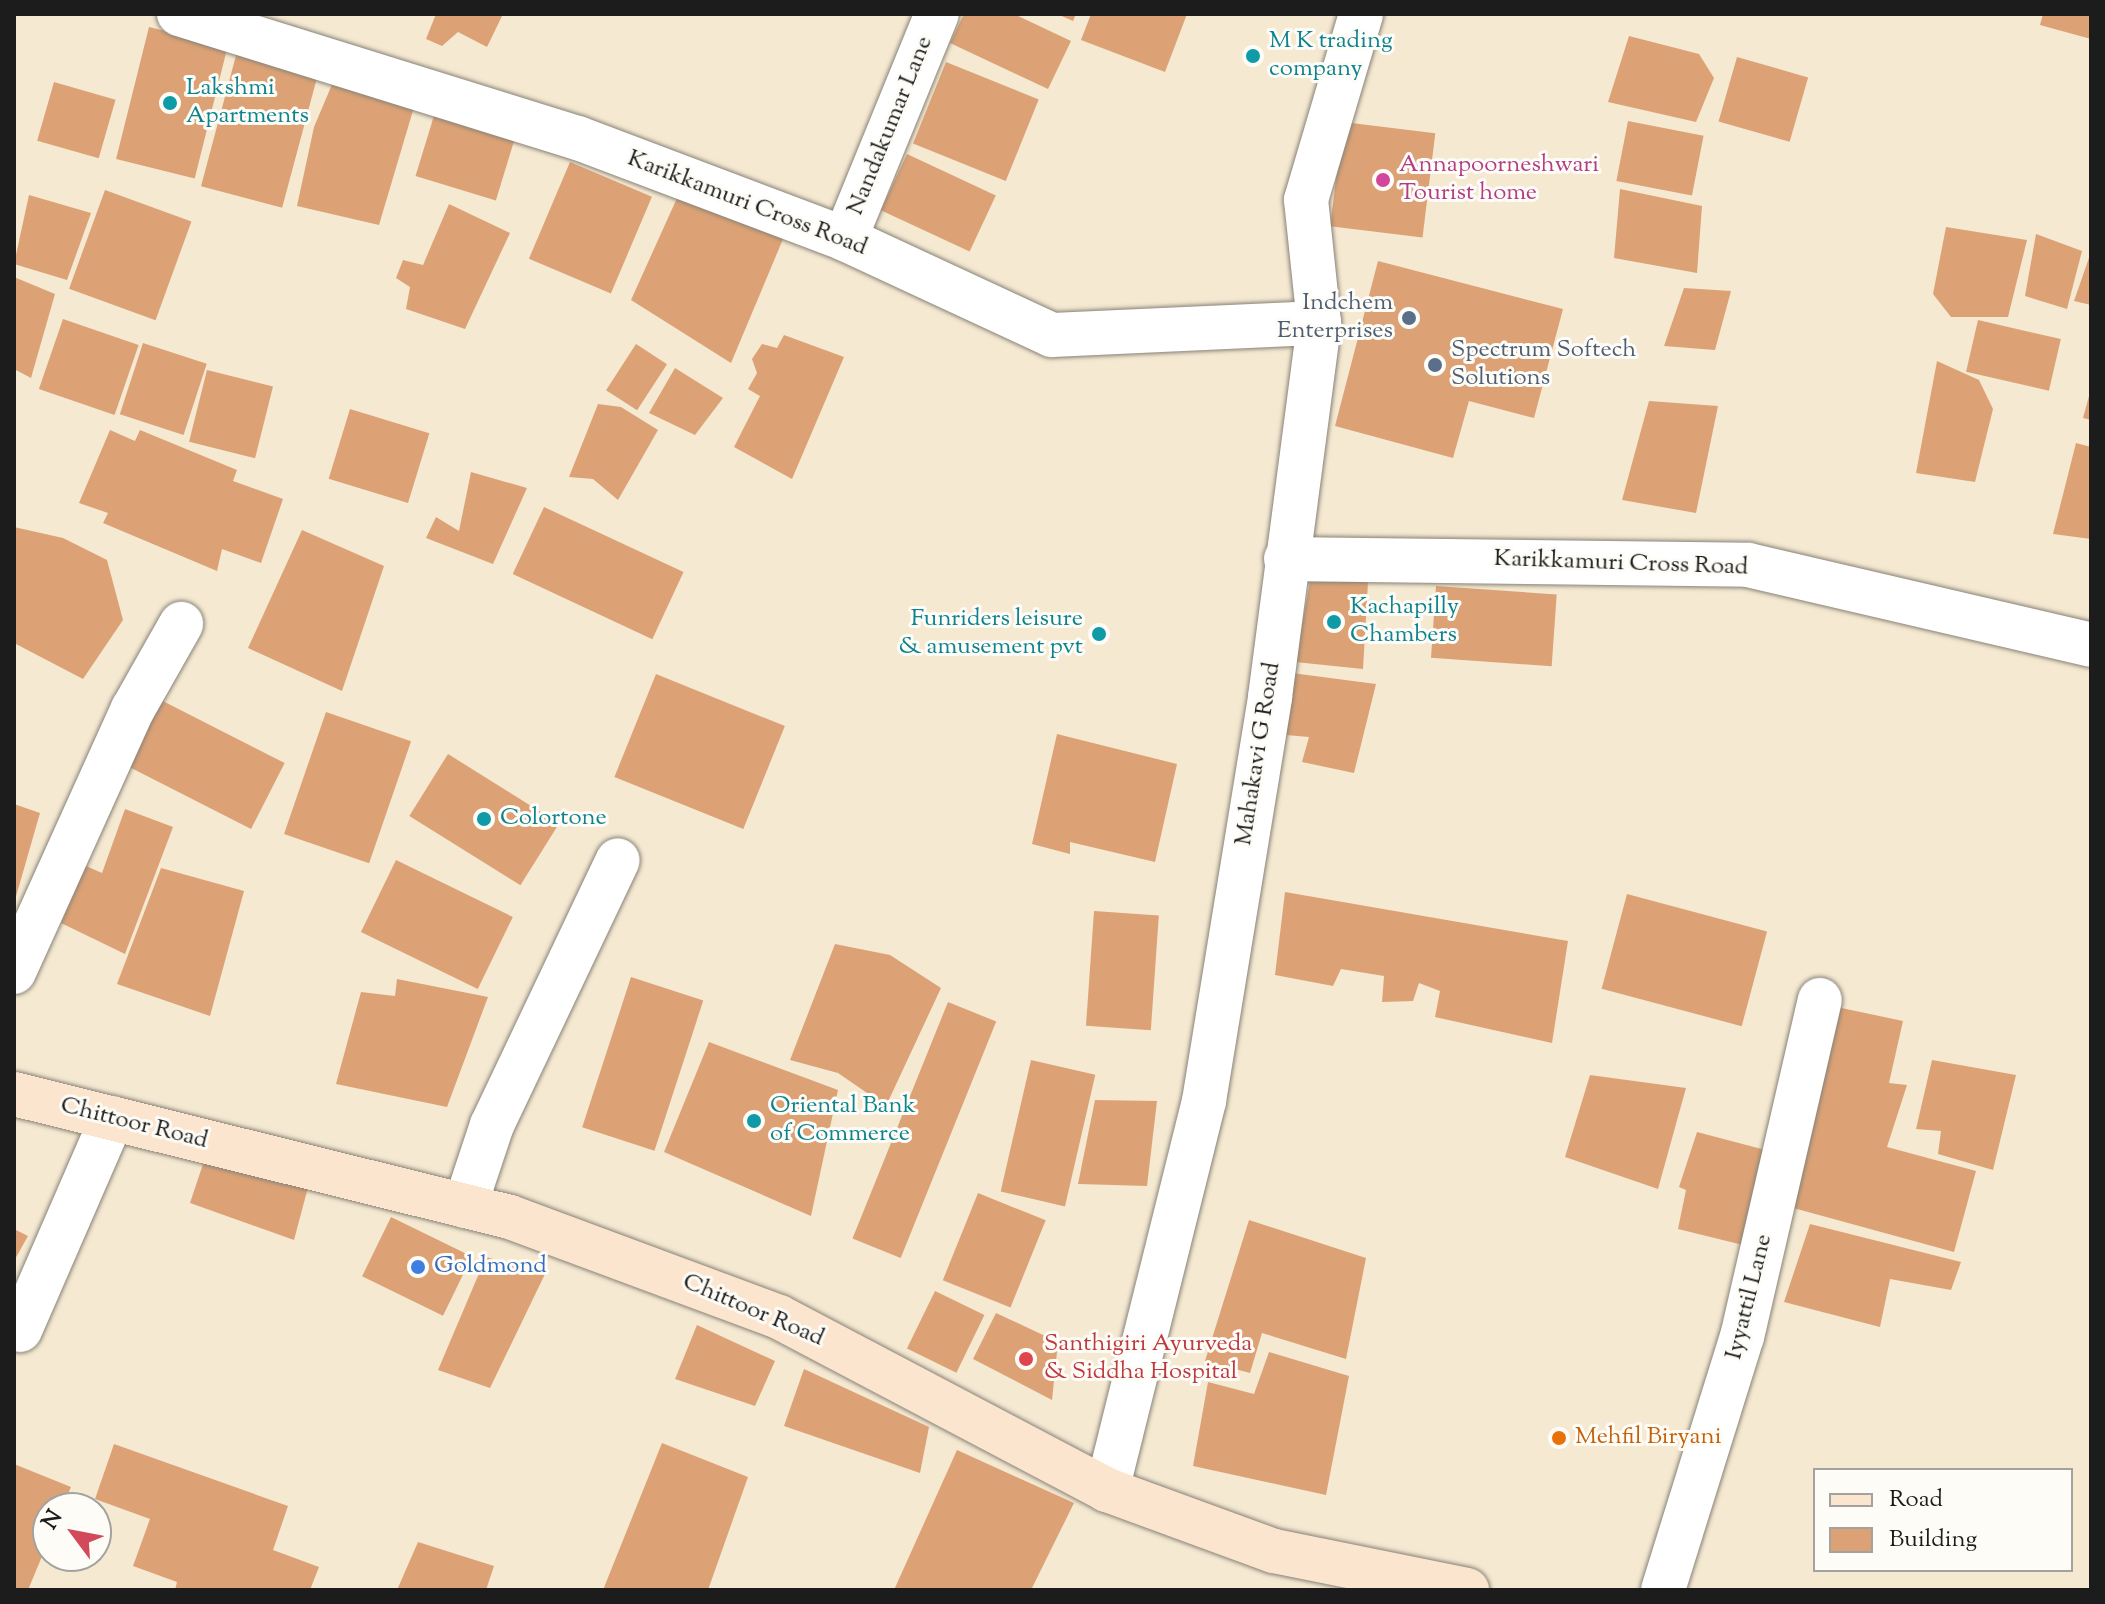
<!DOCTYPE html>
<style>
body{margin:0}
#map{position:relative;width:2105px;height:1604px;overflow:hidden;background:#f5e9d2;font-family:"Sorts Mill Goudy",serif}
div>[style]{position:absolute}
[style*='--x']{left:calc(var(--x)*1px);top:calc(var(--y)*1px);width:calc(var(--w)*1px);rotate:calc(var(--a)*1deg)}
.building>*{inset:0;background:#dca276;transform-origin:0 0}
.roads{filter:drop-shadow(0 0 2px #888277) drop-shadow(0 0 2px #888277)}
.minor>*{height:44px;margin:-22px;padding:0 22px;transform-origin:22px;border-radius:22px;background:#fff}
.tertiary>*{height:44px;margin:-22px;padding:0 22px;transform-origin:22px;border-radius:22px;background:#fff}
.secondary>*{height:44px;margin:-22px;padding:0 22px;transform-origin:22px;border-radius:22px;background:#fce5cf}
.dots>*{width:22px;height:22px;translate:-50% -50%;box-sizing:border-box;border:4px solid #fdfcf7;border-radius:50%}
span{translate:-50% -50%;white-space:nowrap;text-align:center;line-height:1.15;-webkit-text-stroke:6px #fdfcf7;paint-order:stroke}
.culture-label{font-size:24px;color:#0d838f}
.left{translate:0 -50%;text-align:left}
.right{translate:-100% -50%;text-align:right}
.street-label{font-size:24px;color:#1c1c1c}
.hotel-label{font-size:24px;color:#b23c85}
.service-label{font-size:24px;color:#4e5e75}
.shop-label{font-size:24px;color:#366cbe}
.health-label{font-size:24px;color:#be3a42}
.food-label{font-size:24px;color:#c56008}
.frame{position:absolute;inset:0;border:16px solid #1c1c1c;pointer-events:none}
.legend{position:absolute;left:1813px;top:1468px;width:260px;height:104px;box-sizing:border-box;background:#fdfcf7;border:2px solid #a3a29f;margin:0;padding:10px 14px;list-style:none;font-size:24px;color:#1c1c1c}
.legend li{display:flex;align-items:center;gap:16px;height:40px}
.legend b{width:40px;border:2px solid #a3a29f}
.north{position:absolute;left:32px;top:1492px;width:80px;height:80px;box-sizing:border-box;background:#fdfcf7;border:2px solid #a3a29f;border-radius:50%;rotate:302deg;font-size:22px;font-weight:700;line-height:32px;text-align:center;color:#1c1c1c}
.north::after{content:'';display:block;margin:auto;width:28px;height:36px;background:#d1495b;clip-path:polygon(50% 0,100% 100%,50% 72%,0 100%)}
</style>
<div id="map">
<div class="building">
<div style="clip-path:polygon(436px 14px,503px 14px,487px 47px,458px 32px,442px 46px,426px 39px)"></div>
<div style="clip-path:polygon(964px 14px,1014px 14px,1071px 41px,1048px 89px,950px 43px)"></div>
<div style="clip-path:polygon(1057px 14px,1076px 14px,1073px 21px)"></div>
<div style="clip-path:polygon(1091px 14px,1187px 14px,1165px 72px,1081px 40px)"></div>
<div style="clip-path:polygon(2043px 14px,2091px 14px,2091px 39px,2040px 25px)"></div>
<div style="left:149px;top:27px;width:81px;height:136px;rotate:14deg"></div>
<div style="clip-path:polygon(1629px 36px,1699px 54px,1714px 78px,1696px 122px,1608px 102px)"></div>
<div style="left:238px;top:48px;width:84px;height:143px;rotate:15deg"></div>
<div style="left:1737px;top:57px;width:74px;height:67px;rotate:16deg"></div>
<div style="left:946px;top:62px;width:100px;height:88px;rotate:22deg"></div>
<div style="clip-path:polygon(336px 75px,417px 97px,379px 225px,297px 206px,314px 127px)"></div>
<div style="left:54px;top:82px;width:64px;height:61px;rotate:16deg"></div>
<div style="left:436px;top:109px;width:84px;height:70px;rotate:17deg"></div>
<div style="left:1628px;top:121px;width:77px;height:61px;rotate:11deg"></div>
<div style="left:1343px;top:122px;width:93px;height:105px;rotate:7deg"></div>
<div style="left:907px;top:154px;width:98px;height:62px;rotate:25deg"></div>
<div style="left:570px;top:162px;width:89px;height:105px;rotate:23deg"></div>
<div style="clip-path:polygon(682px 187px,786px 232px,731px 363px,631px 300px)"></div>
<div style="clip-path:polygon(1620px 189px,1702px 206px,1697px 273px,1614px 258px)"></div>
<div style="left:105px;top:190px;width:92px;height:105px;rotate:20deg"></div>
<div style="clip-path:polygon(29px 195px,91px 213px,67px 280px,14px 264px)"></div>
<div style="clip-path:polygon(449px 204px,510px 233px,465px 329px,406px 309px,410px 287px,396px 278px,403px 260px,423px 265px)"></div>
<div style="clip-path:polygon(1946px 227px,2027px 240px,2008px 317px,1951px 317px,1933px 294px)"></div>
<div style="clip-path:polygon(2036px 234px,2082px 251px,2067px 309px,2025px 296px)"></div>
<div style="clip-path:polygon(2091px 252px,2091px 305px,2074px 301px)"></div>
<div style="clip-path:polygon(1378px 261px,1563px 309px,1534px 418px,1469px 401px,1453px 458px,1335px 426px)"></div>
<div style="clip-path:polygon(14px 277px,55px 294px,31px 378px,14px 369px)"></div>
<div style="clip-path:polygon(1684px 288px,1731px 291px,1715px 350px,1664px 346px)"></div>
<div style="left:63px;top:319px;width:80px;height:74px;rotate:19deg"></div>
<div style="left:1978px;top:320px;width:85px;height:53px;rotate:13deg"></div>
<div style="clip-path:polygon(784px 335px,844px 357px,792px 479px,734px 447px,760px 396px,748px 389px,757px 373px,752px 359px,762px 344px,777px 348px)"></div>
<div style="left:143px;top:343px;width:67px;height:75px;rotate:18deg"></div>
<div style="left:636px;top:344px;width:37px;height:55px;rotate:33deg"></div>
<div style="clip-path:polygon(1937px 361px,1979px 380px,1993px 409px,1975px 482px,1916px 473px)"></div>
<div style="clip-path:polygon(675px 368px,723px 398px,695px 435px,649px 413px)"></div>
<div style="left:207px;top:370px;width:68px;height:74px;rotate:14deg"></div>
<div style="clip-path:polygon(2091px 389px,2091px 420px,2083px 418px)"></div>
<div style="clip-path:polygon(1649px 401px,1718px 406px,1696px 513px,1622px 500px)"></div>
<div style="clip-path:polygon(598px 404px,621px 407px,658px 430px,618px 500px,593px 479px,569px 477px)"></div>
<div style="left:350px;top:409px;width:83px;height:73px;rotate:17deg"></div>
<div style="clip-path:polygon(110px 430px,135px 441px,140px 430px,237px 470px,233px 481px,283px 499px,261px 563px,222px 549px,217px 571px,103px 523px,108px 513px,79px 503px)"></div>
<div style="clip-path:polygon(2076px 443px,2091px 447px,2091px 539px,2053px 534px)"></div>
<div style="clip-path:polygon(471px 472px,527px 488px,493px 564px,426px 538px,436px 517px,459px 531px)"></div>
<div style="left:544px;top:507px;width:154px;height:74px;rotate:25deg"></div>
<div style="clip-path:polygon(14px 527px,63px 538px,107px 560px,123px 620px,83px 679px,14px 643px)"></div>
<div style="clip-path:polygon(302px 530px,384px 566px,342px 691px,248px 648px)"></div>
<div style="clip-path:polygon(1310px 582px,1368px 582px,1363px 669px,1295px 662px)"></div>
<div style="left:1436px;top:586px;width:121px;height:72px;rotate:4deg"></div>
<div style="clip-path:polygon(1284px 672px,1376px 684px,1354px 773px,1302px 762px,1309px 737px,1275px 734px)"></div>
<div style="left:656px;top:674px;width:139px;height:111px;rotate:22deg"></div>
<div style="left:151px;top:695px;width:150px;height:74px;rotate:27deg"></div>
<div style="left:326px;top:712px;width:90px;height:129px;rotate:19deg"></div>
<div style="clip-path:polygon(1057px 734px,1177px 764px,1155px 862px,1070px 842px,1070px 854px,1032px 844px)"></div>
<div style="left:448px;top:754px;width:131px;height:73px;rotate:32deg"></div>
<div style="clip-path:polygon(14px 804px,40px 813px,15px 900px,14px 900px)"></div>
<div style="clip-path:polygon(125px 809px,173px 827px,125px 954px,61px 923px,86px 866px,102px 873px)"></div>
<div style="left:396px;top:860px;width:130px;height:80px;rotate:26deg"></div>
<div style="clip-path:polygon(161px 868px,244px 891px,210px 1016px,117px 984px)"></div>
<div style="clip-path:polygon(1285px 892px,1568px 941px,1552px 1043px,1435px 1017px,1440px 991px,1419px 983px,1413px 1001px,1382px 1002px,1384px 976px,1341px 969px,1333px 986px,1275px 975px)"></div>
<div style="left:1627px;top:894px;width:145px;height:98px;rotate:15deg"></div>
<div style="left:1094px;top:911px;width:65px;height:115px;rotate:4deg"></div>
<div style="clip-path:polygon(835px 944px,890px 955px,941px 988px,886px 1106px,838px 1073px,790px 1060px)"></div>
<div style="left:631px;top:977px;width:76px;height:158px;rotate:18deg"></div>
<div style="clip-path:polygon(397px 979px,488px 997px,447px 1107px,336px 1084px,361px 992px,395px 996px)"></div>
<div style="left:948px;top:1002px;width:52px;height:255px;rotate:22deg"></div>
<div style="clip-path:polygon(1832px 1006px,1903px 1021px,1889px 1083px,1907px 1085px,1887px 1147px,1976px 1171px,1954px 1252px,1786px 1206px)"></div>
<div style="clip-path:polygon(709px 1042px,838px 1090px,811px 1216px,664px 1152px)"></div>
<div style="left:1031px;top:1060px;width:66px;height:135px;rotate:13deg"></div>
<div style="clip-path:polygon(1932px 1060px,2016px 1075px,1993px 1170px,1938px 1154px,1941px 1131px,1916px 1129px)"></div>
<div style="clip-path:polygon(1590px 1075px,1686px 1088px,1658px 1189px,1565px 1157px)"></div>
<div style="clip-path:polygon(1095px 1100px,1157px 1101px,1147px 1186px,1078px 1184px)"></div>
<div style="clip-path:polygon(1697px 1132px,1773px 1152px,1747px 1246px,1678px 1229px,1686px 1190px,1679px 1187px)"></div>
<div style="clip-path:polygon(208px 1149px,311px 1176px,294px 1240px,190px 1203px)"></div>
<div style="left:978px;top:1193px;width:73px;height:94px;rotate:22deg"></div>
<div style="left:391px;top:1217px;width:90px;height:66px;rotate:26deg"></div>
<div style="clip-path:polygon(1249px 1220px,1366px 1258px,1346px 1359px,1262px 1333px,1250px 1373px,1205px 1361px)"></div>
<div style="clip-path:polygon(1810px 1224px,1961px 1262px,1951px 1290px,1890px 1279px,1880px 1327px,1784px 1302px)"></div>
<div style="clip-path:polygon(14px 1229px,28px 1236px,14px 1261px)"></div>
<div style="clip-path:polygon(486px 1257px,545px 1274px,490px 1388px,438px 1370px)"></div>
<div style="left:935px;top:1291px;width:55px;height:64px;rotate:26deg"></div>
<div style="clip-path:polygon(996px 1313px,1058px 1342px,1052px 1400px,973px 1359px)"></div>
<div style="clip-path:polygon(697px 1325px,775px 1361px,755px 1406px,675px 1379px)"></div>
<div style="clip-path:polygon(1269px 1352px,1349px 1376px,1326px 1495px,1193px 1466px,1208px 1382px,1254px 1394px)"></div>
<div style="clip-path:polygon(804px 1369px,929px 1427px,920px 1473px,784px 1426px)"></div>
<div style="clip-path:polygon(662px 1443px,748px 1477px,708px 1590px,603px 1590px)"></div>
<div style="clip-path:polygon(114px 1444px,288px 1506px,273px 1550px,319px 1567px,310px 1590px,175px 1590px,177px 1582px,133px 1566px,150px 1519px,95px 1499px)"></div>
<div style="clip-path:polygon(957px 1450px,1074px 1503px,1031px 1590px,894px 1590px)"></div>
<div style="clip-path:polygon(14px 1464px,71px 1487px,62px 1508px,48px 1508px,48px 1542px,28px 1590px,14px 1590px)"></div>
<div style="clip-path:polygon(418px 1542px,494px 1566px,486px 1590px,397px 1590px)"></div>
</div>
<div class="roads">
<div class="minor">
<div style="--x:179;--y:14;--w:418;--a:17.3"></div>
<div style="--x:578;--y:138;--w:285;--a:20.7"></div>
<div style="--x:845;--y:239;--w:228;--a:24.9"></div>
<div style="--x:1052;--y:335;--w:267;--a:-2.6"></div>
<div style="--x:845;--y:239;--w:243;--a:-67.8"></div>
<div style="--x:1286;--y:559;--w:462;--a:0.7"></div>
<div style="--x:1748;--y:565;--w:352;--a:13.1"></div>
<div style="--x:14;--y:972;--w:289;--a:-65.7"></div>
<div style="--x:133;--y:709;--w:98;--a:-60.5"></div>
<div style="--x:465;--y:1206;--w:85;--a:-71.6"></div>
<div style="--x:492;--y:1125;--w:293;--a:-64.6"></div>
<div style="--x:20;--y:1330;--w:231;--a:-66.5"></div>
<div style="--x:1663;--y:1590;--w:265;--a:-72.7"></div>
<div style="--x:1742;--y:1337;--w:346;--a:-77"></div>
</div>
<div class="tertiary">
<div style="--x:1107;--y:1490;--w:401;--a:-76"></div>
<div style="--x:1204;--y:1101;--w:409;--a:-80.7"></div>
<div style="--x:1270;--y:697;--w:377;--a:-82.5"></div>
<div style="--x:1319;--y:323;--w:124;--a:-96"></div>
<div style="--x:1306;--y:200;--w:194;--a:-73.5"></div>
</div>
<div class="secondary">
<div style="--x:14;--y:1094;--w:511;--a:13.93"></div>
<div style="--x:510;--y:1217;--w:287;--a:20.4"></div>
<div style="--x:779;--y:1317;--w:371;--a:27.8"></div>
<div style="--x:1107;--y:1490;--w:178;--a:20.1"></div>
<div style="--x:1274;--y:1551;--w:197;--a:11.4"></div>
</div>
</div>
<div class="dots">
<div style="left:1253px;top:56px;background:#0f9aa8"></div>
<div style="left:170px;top:103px;background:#0f9aa8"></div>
<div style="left:1383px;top:180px;background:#d1479c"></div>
<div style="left:1409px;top:318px;background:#5c6f8a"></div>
<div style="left:1435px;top:365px;background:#5c6f8a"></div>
<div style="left:1334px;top:622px;background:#0f9aa8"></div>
<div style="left:1099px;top:634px;background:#0f9aa8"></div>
<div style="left:484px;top:819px;background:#0f9aa8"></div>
<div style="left:754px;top:1121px;background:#0f9aa8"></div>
<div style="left:418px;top:1267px;background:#3f7fe0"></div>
<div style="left:1026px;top:1359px;background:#e0444e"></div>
<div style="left:1559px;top:1438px;background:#e8710a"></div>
</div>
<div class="culture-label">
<span class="left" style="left:1269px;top:56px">M K trading<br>company</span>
<span class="left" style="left:186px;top:103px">Lakshmi<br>Apartments</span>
<span class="left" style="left:1350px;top:622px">Kachapilly<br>Chambers</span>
<span class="right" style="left:1083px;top:634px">Funriders leisure<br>&amp; amusement pvt</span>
<span class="left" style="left:500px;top:819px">Colortone</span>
<span class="left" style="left:770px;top:1121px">Oriental Bank<br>of Commerce</span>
</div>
<div class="street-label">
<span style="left:891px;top:126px;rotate:-68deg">Nandakumar Lane</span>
<span style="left:747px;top:204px;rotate:21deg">Karikkamuri Cross Road</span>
<span style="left:1621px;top:564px;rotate:2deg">Karikkamuri Cross Road</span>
<span style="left:1259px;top:754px;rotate:-81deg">Mahakavi G Road</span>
<span style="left:134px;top:1124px;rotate:14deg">Chittoor Road</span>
<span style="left:1750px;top:1297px;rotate:-76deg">Iyyattil Lane</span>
<span style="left:753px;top:1311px;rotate:23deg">Chittoor Road</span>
</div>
<div class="hotel-label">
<span class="left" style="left:1399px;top:180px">Annapoorneshwari<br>Tourist home</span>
</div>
<div class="service-label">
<span class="right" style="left:1393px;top:318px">Indchem<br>Enterprises</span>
<span class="left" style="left:1451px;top:365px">Spectrum Softech<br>Solutions</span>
</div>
<div class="shop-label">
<span class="left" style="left:434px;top:1267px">Goldmond</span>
</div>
<div class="health-label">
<span class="left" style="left:1044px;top:1359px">Santhigiri Ayurveda<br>&amp; Siddha Hospital</span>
</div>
<div class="food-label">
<span class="left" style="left:1575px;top:1438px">Mehfil Biryani</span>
</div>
<div class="frame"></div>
<ul class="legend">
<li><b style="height:10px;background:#fce5cf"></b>Road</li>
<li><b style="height:22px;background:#dca276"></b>Building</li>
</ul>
<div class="north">N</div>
</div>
